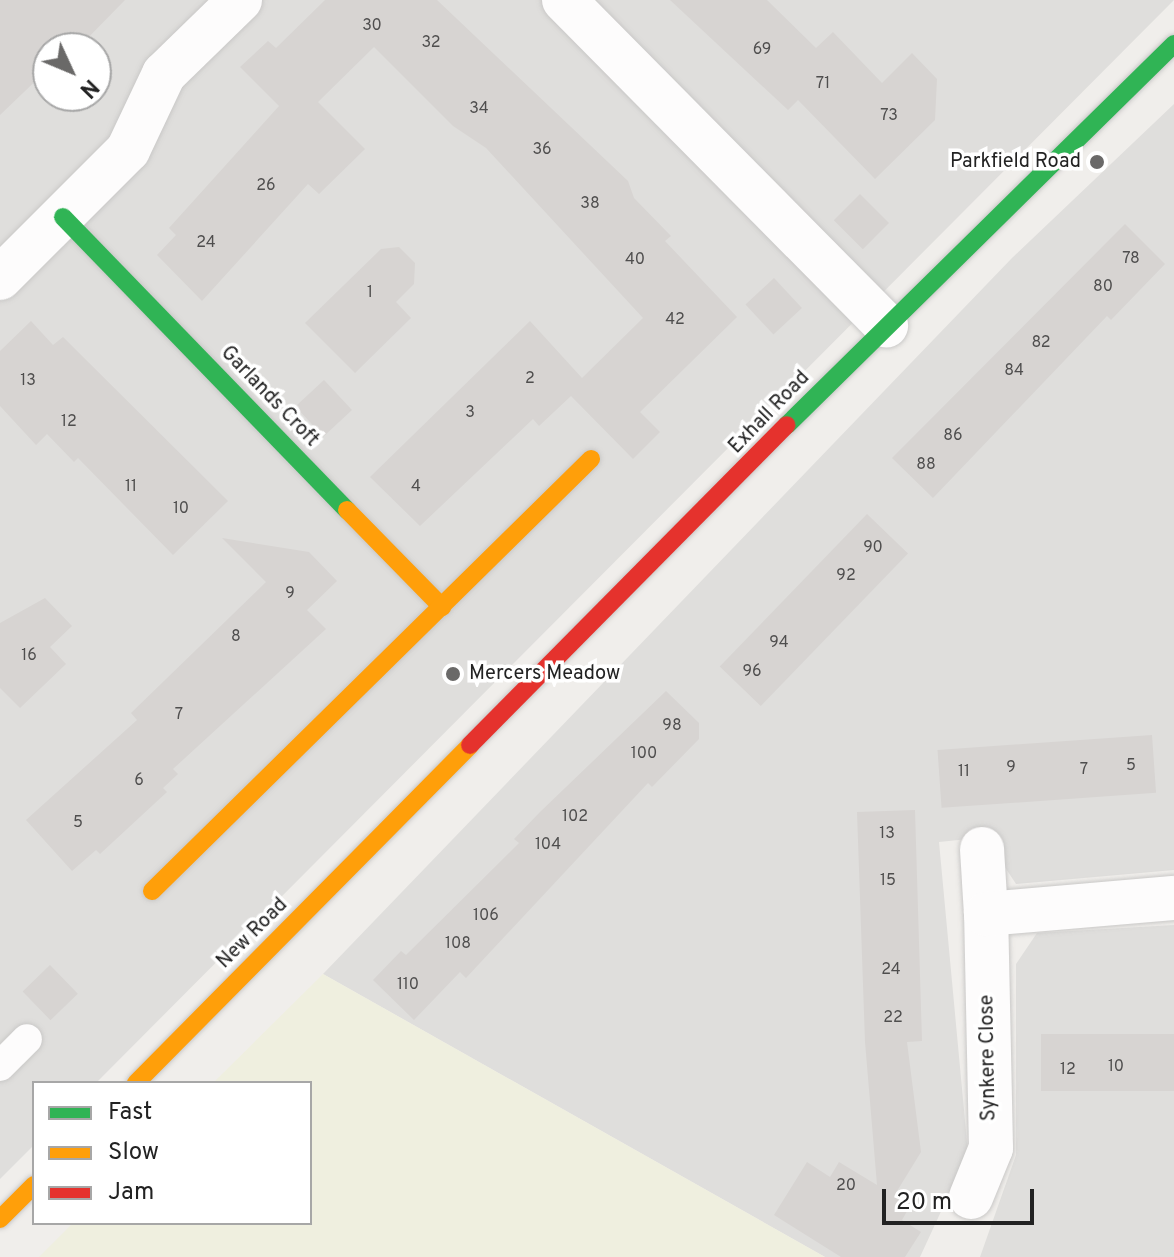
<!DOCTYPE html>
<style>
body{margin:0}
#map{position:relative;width:1174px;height:1257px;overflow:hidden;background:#f0eeeb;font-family:Overpass,sans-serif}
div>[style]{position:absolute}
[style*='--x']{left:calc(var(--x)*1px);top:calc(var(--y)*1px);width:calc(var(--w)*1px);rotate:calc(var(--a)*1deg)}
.residential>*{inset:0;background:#dfdedc}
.farmland>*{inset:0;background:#efefdf}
.building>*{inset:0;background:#d7d4d2;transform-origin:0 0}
.roads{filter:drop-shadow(0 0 2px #c9c8c7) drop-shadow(0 0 2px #c9c8c7)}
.lane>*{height:30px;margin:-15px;padding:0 15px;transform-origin:15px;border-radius:15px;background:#fdfcfc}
.street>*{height:44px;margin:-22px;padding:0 22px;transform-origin:22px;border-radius:22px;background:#fdfcfc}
.fast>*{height:18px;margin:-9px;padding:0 9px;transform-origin:9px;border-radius:9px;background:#30b455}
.slow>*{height:18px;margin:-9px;padding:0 9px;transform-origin:9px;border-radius:9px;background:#ff9f0a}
.jam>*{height:18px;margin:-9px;padding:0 9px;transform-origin:9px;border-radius:9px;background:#e5322d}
.dots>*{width:22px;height:22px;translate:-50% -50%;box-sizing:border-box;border:4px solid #fff;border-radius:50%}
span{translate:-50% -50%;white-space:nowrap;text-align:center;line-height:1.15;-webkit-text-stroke:7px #fff;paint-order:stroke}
.number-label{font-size:16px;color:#4f4e4e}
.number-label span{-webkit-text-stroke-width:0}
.poi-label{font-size:20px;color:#222}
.right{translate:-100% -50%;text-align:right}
.left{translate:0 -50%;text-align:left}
.street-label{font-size:20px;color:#222}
.legend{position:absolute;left:32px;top:1081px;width:280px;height:144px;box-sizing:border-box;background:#fff;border:2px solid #a7a7a7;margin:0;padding:10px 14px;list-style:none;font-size:24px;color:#222}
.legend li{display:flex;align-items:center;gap:16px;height:40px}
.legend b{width:40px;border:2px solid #a7a7a7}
.north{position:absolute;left:32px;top:32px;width:80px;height:80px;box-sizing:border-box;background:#fff;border:2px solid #a7a7a7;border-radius:50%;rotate:134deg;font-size:22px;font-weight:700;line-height:32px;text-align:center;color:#222}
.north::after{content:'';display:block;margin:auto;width:28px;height:36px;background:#6a6968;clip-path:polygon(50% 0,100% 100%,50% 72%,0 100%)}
.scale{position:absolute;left:882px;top:1189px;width:152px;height:36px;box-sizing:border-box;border:4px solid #222;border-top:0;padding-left:10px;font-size:24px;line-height:28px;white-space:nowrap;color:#222;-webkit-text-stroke:6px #fff;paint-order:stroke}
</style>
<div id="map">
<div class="residential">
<div style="clip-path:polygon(evenodd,0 0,1174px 0,96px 1083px,34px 1083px,34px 1145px,0 1179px,0 0,48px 48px,96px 48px,96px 96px,48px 96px,48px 48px)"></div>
<div style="clip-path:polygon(1174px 104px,1174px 870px,1016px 884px,999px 858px,997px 836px,939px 842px,968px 1153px,920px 1257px,825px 1257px,323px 974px,1012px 258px)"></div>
<div style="clip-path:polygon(1174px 925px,1174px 1257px,980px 1257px,1016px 1155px,1016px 964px,1037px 933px)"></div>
</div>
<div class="farmland">
<div style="clip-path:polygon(323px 974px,825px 1257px,39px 1257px,73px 1223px,310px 1223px,310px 1083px,213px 1083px)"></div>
</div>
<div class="building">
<div style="clip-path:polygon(0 0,125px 0,78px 48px,48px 48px,48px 69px,0 115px)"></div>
<div style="clip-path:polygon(325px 0,437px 0,628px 181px,634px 198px,671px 236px,665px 241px,737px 317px,640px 412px,660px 432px,633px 459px,571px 396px,539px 426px,533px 419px,420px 526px,370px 477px,530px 321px,582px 378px,643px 318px,486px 148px,453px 126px,374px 47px,318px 102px,365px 149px,319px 194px,308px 184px,202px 301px,157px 255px,176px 235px,169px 228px,279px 106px,240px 67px,268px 41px,276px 48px)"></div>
<div style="clip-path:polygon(670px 0,767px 0,816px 48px,833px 32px,882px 83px,912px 53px,937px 79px,935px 120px,875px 179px,798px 100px,788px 110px)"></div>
<div style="left:860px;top:194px;width:41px;height:37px;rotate:45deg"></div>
<div style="clip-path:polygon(1125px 224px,1165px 264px,1111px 320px,1107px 316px,933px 498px,892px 458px)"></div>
<div style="clip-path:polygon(399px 247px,415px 263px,414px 284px,396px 302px,411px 318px,355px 373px,305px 323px,381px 249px)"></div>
<div style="left:774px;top:278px;width:41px;height:39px;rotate:47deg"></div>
<div style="clip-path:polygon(31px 321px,53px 345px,63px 337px,228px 501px,173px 555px,78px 458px,74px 462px,47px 434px,36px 445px,0 406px,0 351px)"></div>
<div style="left:324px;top:380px;width:41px;height:39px;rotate:47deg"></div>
<div style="left:867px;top:514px;width:57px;height:212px;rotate:44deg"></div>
<div style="clip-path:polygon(222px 538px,309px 552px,337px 581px,307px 610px,326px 629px,173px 769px,178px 774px,163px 788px,167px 792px,100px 854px,96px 850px,72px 871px,26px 820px,137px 720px,131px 713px,266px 582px)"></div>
<div style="clip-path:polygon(45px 598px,72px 626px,50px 647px,66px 664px,20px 708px,0 688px,0 623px)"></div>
<div style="clip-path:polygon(666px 691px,699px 723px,699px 739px,652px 787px,648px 783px,466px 978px,460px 972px,414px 1020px,373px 980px,401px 951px,406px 955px,519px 843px,514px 839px,540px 812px)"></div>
<div style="left:1152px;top:735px;width:58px;height:215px;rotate:86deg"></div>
<div style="clip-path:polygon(915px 810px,922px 1041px,907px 1042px,921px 1152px,894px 1196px,910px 1206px,902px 1220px,921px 1232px,905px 1257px,841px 1257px,774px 1215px,807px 1162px,830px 1177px,839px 1162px,877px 1185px,865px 1042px,857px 812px)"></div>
<div style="left:50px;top:965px;width:40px;height:38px;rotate:46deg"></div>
<div style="left:1174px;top:1034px;width:57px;height:133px;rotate:90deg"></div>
</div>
<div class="roads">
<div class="lane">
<div style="--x:0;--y:1066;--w:38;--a:-45"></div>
</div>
<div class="street">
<div style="--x:564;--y:0;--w:458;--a:45.3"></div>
<div style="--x:0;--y:278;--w:181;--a:-45"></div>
<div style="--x:128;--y:150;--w:84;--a:-64.7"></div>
<div style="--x:164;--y:74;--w:106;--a:-44.2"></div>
<div style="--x:982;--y:849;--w:65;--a:86.5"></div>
<div style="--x:971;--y:1197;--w:53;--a:-67.8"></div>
<div style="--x:991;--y:1148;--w:234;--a:-91.2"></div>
<div style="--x:986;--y:914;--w:189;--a:-4.9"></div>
</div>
<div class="fast">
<div style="--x:63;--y:217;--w:408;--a:45.9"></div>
<div style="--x:787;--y:425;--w:543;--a:-44.55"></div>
</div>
<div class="slow">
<div style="--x:347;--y:510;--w:136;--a:45.6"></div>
<div style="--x:152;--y:891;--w:616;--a:-44.54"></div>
<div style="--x:136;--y:1083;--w:475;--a:-45.3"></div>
<div style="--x:0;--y:1219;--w:48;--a:-45"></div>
</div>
<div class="jam">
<div style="--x:470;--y:745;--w:450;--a:-45.3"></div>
</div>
</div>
<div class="dots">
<div style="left:1097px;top:162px;background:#6a6968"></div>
<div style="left:453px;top:674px;background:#6a6968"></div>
</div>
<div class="number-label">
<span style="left:372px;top:26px">30</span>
<span style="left:431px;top:43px">32</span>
<span style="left:762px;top:50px">69</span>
<span style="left:823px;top:84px">71</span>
<span style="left:479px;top:109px">34</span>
<span style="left:889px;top:116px">73</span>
<span style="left:542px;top:150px">36</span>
<span style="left:266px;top:186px">26</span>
<span style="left:590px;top:204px">38</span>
<span style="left:206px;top:243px">24</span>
<span style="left:1131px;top:259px">78</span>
<span style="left:635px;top:260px">40</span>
<span style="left:1103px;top:287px">80</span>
<span style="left:370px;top:293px">1</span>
<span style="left:675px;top:320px">42</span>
<span style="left:1041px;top:343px">82</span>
<span style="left:1014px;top:371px">84</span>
<span style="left:530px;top:379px">2</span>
<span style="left:28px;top:381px">13</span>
<span style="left:470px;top:413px">3</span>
<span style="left:69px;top:422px">12</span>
<span style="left:953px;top:436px">86</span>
<span style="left:926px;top:465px">88</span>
<span style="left:131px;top:487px">11</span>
<span style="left:416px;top:487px">4</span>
<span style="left:181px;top:509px">10</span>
<span style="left:873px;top:548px">90</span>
<span style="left:846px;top:576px">92</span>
<span style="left:290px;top:594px">9</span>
<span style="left:236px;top:637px">8</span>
<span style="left:779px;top:643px">94</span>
<span style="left:29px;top:656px">16</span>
<span style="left:752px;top:672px">96</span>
<span style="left:179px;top:715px">7</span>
<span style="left:672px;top:726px">98</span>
<span style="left:644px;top:754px">100</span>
<span style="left:1131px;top:766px">5</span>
<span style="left:1011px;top:768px">9</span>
<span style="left:1084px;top:770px">7</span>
<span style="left:964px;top:772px">11</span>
<span style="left:139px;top:781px">6</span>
<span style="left:575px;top:817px">102</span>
<span style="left:78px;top:823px">5</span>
<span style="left:887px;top:834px">13</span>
<span style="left:548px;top:845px">104</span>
<span style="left:888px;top:881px">15</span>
<span style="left:486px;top:916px">106</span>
<span style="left:458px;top:944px">108</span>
<span style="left:891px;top:970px">24</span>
<span style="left:408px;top:985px">110</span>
<span style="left:893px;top:1018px">22</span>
<span style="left:1116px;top:1067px">10</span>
<span style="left:1068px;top:1070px">12</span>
<span style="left:846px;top:1186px">20</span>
</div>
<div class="poi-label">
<span class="right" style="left:1081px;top:162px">Parkfield Road</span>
<span class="left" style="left:469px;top:674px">Mercers Meadow</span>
</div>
<div class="street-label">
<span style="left:269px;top:397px;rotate:46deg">Garlands Croft</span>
<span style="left:770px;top:413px;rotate:-46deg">Exhall Road</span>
<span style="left:253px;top:934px;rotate:-45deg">New Road</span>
<span style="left:989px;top:1058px;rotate:-91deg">Synkere Close</span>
</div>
<ul class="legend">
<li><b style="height:10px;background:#30b455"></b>Fast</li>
<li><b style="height:10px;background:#ff9f0a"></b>Slow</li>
<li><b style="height:10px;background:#e5322d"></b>Jam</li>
</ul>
<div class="north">N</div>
<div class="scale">20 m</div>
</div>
